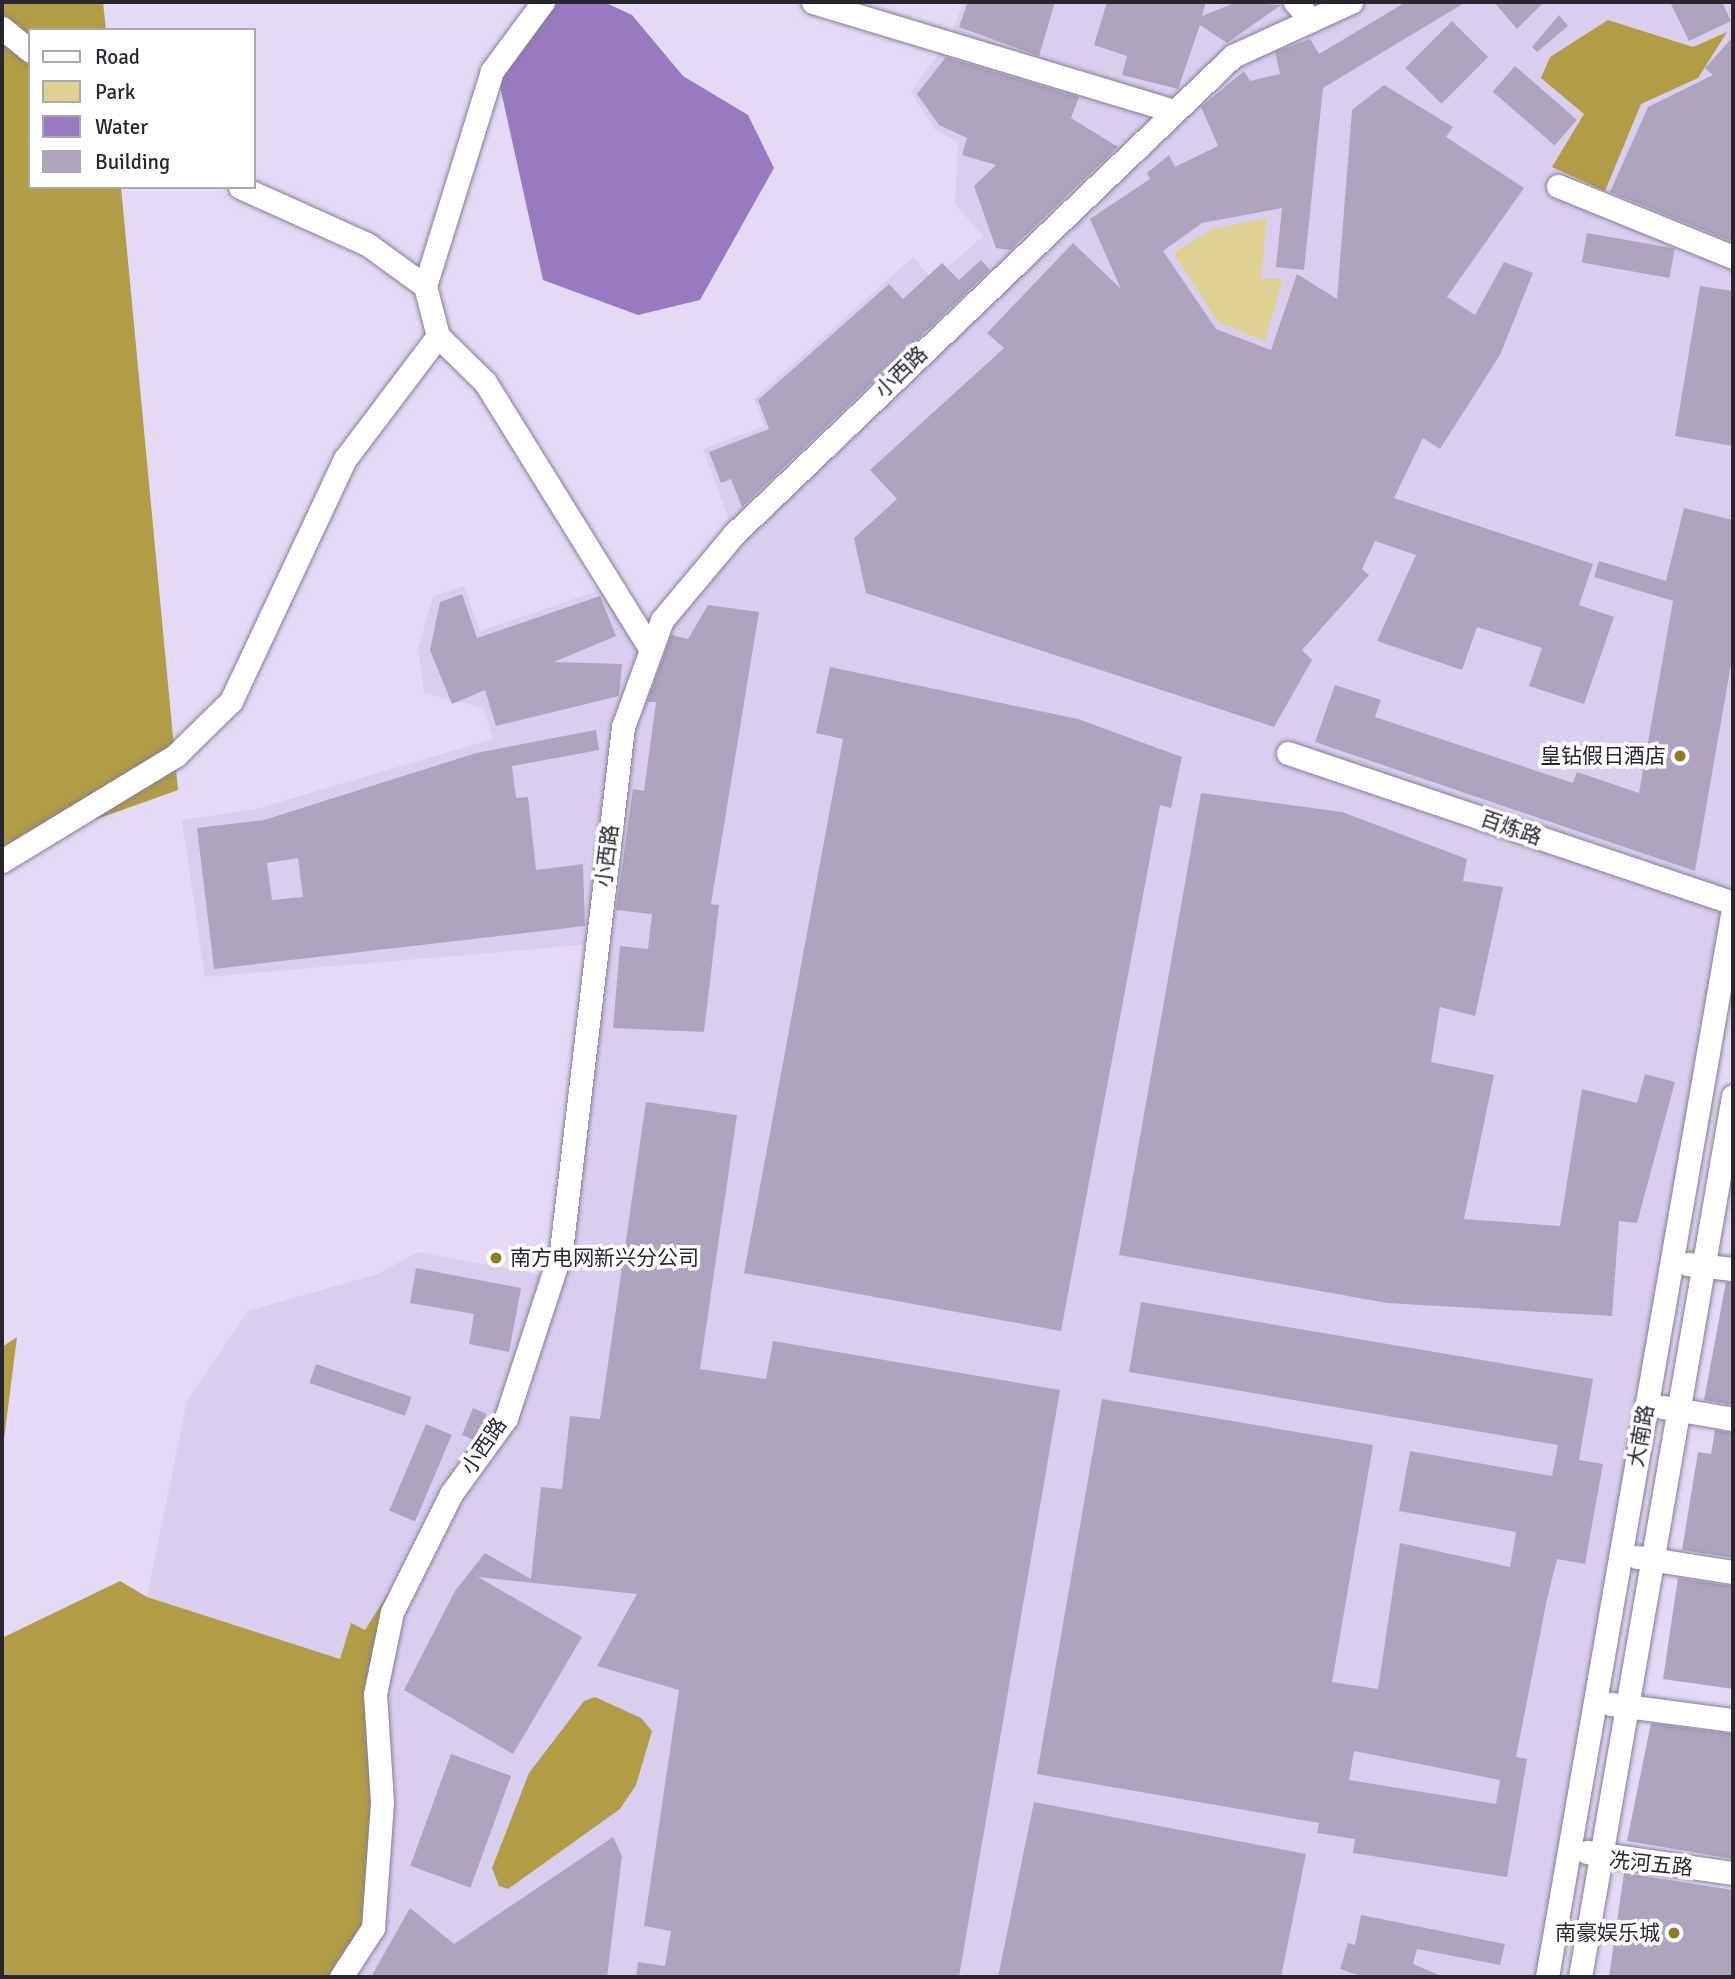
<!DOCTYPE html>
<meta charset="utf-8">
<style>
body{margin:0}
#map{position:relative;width:1735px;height:1979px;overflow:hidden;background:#e4daf5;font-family:Signika,"Noto Sans SC",sans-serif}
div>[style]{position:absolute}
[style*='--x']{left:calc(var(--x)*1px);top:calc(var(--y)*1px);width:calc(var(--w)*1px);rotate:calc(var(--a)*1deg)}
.built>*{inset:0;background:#daceef}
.green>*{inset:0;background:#ded191}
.forest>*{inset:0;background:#b09d46}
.water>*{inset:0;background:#987ac2}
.building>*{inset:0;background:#aea4be;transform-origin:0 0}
.roads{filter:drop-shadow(0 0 2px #877e96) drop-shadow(0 0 2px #877e96)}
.minor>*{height:23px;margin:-11.5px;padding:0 11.5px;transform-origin:11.5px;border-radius:11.5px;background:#fff}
.dots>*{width:19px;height:19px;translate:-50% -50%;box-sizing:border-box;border:4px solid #fff;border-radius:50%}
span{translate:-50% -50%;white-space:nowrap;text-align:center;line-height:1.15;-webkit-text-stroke:7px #fff;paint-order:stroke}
.street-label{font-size:21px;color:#2a2630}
.poi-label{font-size:21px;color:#2a2630}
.right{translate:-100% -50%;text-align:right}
.left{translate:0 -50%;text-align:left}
.frame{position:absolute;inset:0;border:4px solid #2a2630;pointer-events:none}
.legend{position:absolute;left:28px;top:28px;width:228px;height:161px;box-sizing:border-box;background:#fff;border:2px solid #aaa8ac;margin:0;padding:9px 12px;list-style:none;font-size:21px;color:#2a2630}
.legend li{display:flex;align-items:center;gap:14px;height:35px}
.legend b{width:35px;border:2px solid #aaa8ac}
</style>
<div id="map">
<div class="built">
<div style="clip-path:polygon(963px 2px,1295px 2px,1311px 20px,1351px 2px,1733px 2px,1733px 909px,1546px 1977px,341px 1977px,375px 1694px,392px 1612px,445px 1503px,365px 1631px,351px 1623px,340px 1659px,147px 1597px,187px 1401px,248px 1311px,378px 1274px,418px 1252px,552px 1277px,595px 944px,205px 977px,182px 820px,256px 809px,493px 739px,483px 708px,424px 693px,418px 649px,433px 596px,464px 586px,480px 631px,603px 589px,641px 644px,734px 534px,703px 449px,764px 426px,754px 399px,913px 257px,933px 280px,983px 236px,955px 204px,958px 142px,935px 130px,911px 92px,952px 34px)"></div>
</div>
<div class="green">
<div style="clip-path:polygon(1267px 218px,1261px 279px,1283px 279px,1265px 341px,1218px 322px,1174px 253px,1212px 229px)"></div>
</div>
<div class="forest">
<div style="clip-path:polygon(2px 2px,103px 2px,106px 30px,30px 30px,30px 187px,121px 187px,178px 790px,55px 834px,2px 875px)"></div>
<div style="clip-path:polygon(1608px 20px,1693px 47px,1727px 32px,1698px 78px,1641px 104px,1605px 191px,1552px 167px,1584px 114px,1541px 78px,1550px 57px)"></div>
<div style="clip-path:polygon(17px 1337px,2px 1455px,2px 1347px)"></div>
<div style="clip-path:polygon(451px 1494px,392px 1612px,375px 1694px,373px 1928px,341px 1977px,2px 1977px,2px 1638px,120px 1581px,147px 1597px,340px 1659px,351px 1623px,365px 1630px)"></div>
<div style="clip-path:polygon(595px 1697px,641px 1718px,652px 1731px,636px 1785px,620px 1809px,508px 1889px,499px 1886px,492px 1868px,529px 1773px,584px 1701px)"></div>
</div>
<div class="water">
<div style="clip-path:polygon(565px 2px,604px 2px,632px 15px,683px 76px,748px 115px,774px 168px,700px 300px,638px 315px,543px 280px,499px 82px,540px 6px)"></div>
</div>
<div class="building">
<div style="clip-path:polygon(968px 2px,1055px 2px,1039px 56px,959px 27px)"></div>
<div style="clip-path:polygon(1107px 2px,1206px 2px,1202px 16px,1237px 2px,1281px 5px,1227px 43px,1200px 25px,1178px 89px,1122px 75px,1127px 56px,1094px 45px)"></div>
<div style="clip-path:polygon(1406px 2px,1466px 2px,1323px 88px,1304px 270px,1276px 267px,1282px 208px,1202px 223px,1163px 251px,1216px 329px,1271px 350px,1297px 274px,1337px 299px,1352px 110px,1384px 85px,1453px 127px,1446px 137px,1524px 188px,1447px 297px,1475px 315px,1504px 262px,1533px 273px,1500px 355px,1440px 449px,1423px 438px,1394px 498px,1593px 564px,1579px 605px,1614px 617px,1584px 704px,1529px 686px,1542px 648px,1477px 627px,1462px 670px,1377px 641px,1416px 555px,1375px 541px,1362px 569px,1369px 575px,1302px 650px,1312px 660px,1274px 727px,866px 593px,854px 538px,897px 499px,870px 470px,1004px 348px,987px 333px,1073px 243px,1121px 289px,1090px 219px,1150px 179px,1147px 173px,1169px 155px,1175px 167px,1218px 146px,1201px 107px,1244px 71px,1250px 81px,1280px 74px,1275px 52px,1310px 39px,1319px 54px)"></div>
<div style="clip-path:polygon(1494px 2px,1544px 2px,1517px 29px)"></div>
<div style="clip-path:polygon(1670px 2px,1722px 2px,1731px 21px,1689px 41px)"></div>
<div style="clip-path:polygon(1559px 15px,1568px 26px,1537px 52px,1532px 47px)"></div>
<div style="left:1452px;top:21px;width:51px;height:66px;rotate:45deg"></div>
<div style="clip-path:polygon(1733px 37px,1733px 242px,1610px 192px,1648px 107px,1713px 75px,1705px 68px)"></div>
<div style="clip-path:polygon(946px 57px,1079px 97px,1071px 118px,1118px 147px,1010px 250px,996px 248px,974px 186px,996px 165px,962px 155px,967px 138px,939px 125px,917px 94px)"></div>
<div style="left:1515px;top:66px;width:82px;height:34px;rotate:41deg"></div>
<div style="left:1587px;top:233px;width:89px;height:30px;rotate:10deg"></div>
<div style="clip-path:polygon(981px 260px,990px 270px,742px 507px,731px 479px,721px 483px,709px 452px,769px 429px,758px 400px,889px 284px,903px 299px,942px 263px,959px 280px)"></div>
<div style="clip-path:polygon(1700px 286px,1733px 291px,1733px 446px,1675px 436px)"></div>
<div style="clip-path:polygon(1684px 508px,1733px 520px,1733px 653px,1695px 871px,1315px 742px,1335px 685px,1381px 700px,1375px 717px,1573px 783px,1577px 772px,1639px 793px,1673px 601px,1594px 577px,1599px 561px,1666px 581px)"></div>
<div style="clip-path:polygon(462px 594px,477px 638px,600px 596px,616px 636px,554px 662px,622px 664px,619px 696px,496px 726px,485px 690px,452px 704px,430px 650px,440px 602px)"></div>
<div style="clip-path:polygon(708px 605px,759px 612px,711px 904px,719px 905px,704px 1032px,613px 1028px,620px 946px,648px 949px,652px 914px,616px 910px,633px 789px,644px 791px,656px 702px,647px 702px,671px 635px,688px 639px)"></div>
<div style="clip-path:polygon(830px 667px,1078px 719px,1182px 757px,1171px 808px,1160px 805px,1061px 1331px,744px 1273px,843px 739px,816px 733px)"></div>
<div style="clip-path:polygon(evenodd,596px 730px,599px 750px,512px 766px,516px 798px,528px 797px,536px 870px,583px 864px,585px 926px,214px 969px,197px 828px,264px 820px,476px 753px,596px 730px,298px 858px,303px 897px,272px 900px,267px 863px,298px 858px)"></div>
<div style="clip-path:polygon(1201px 793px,1342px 812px,1467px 859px,1463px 881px,1503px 887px,1475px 1016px,1440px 1007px,1431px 1062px,1494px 1075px,1464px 1219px,1560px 1226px,1582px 1089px,1637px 1103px,1645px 1074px,1675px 1082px,1637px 1223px,1619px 1221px,1612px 1316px,1387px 1303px,1119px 1255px)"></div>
<div style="clip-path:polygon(646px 1102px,737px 1115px,700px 1369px,766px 1379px,773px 1341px,1060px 1390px,959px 1977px,636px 1977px,638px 1962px,665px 1966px,671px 1931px,644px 1926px,679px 1690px,597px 1666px,637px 1594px,478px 1577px,582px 1637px,513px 1754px,404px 1690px,455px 1591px,485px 1553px,531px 1579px,541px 1487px,562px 1489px,570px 1416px,600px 1419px)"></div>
<div style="clip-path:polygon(416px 1268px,521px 1288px,509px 1352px,469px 1344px,474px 1314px,410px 1303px)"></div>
<div style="clip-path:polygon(1726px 1282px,1733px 1283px,1733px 1405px,1704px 1400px)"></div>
<div style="clip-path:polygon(evenodd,1141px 1302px,1593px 1379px,1579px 1460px,1603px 1464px,1585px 1564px,1557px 1559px,1547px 1599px,1516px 1757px,1527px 1759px,1507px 1877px,1353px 1853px,1355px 1839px,1317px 1833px,1319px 1823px,1037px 1774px,1102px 1399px,1373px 1445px,1332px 1682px,1378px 1689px,1400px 1543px,1510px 1567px,1516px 1532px,1399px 1511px,1410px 1451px,1552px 1476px,1558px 1445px,1129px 1372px,1141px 1302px,1354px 1751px,1500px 1780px,1496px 1804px,1349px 1780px,1354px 1751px)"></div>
<div style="left:316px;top:1364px;width:101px;height:20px;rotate:19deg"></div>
<div style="clip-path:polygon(473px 1408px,487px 1414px,473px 1440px,462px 1435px)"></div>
<div style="left:426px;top:1424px;width:28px;height:94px;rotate:23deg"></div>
<div style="clip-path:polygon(1715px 1430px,1733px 1433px,1733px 1558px,1682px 1550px,1698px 1452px,1711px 1454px)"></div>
<div style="clip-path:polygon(1678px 1578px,1733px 1586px,1733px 1689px,1663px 1679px)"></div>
<div style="clip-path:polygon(1651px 1723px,1733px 1734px,1733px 1859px,1627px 1841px)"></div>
<div style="left:451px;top:1754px;width:64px;height:119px;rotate:20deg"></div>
<div style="clip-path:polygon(1034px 1802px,1306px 1854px,1281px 1977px,998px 1977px)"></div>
<div style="clip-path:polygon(613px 1837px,622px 1856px,607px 1977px,371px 1977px,410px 1908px,454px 1944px)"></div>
<div style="clip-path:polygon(1624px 1873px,1733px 1890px,1733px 1977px,1609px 1977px)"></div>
<div style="clip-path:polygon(1361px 1915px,1505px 1944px,1500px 1965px,1417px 1949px,1413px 1964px,1444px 1977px,1364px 1977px,1340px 1969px,1348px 1943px,1355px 1945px)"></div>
</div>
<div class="roads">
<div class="minor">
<div style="--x:543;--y:2;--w:86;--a:126.5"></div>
<div style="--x:492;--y:71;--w:225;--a:107.3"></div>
<div style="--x:425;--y:286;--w:52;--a:75.4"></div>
<div style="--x:438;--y:336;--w:66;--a:44.4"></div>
<div style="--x:485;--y:382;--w:315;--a:58.2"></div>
<div style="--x:813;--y:2;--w:376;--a:16.8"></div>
<div style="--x:1295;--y:2;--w:24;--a:48"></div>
<div style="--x:2;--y:28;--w:36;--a:39"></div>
<div style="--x:1558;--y:186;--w:189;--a:22.1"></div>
<div style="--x:240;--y:187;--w:139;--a:24.2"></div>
<div style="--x:367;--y:244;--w:72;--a:35.9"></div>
<div style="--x:1288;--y:753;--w:470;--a:18.6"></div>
<div style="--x:2;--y:861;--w:204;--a:-31.3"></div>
<div style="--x:176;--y:755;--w:77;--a:-44.5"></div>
<div style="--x:231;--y:701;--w:268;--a:-64.8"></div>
<div style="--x:345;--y:459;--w:154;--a:-52.9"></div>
<div style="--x:1688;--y:1264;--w:45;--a:6.3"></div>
<div style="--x:1663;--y:1407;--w:71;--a:9.7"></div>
<div style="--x:1637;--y:1557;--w:97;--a:8.9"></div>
<div style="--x:1611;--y:1704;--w:123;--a:7.5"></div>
<div style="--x:1587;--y:1852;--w:148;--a:8.2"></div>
<div style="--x:341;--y:1977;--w:59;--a:-56.9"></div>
<div style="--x:373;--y:1928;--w:126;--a:-85.9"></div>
<div style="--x:382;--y:1802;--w:108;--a:-93.7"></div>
<div style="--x:375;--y:1694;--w:84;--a:-78.3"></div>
<div style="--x:392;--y:1612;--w:132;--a:-63.4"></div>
<div style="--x:451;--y:1494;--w:94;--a:-54.1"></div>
<div style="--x:506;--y:1418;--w:176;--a:-71.8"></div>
<div style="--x:561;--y:1251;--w:528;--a:-83.25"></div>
<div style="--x:623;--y:727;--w:114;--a:-70"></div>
<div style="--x:662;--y:620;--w:112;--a:-50.1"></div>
<div style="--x:734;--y:534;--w:691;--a:-43.77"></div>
<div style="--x:1233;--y:56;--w:130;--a:-24.6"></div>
<div style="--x:1547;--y:1977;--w:1084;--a:-80.12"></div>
<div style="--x:1580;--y:1977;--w:894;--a:-80.15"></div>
</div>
</div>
<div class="dots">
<div style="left:1680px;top:756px;background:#8e7c22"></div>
<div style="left:496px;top:1258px;background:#8e7c22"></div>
<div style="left:1674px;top:1933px;background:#8e7c22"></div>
</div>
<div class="street-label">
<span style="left:901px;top:372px;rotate:-44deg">小西路</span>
<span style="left:1511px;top:828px;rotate:19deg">百炼路</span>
<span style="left:607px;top:856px;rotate:-83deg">小西路</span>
<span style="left:1641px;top:1436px;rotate:-80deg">大南路</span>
<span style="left:484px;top:1446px;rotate:-56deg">小西路</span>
<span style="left:1651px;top:1864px;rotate:6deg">冼河五路</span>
</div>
<div class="poi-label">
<span class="right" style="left:1666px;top:756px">皇钻假日酒店</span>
<span class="left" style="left:510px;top:1258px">南方电网新兴分公司</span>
<span class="right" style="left:1660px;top:1933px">南豪娱乐城</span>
</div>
<div class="frame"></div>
<ul class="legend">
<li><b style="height:9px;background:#fff"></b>Road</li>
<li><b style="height:19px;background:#ded191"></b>Park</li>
<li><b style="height:19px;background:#987ac2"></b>Water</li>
<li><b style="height:19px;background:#aea4be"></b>Building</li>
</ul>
</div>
